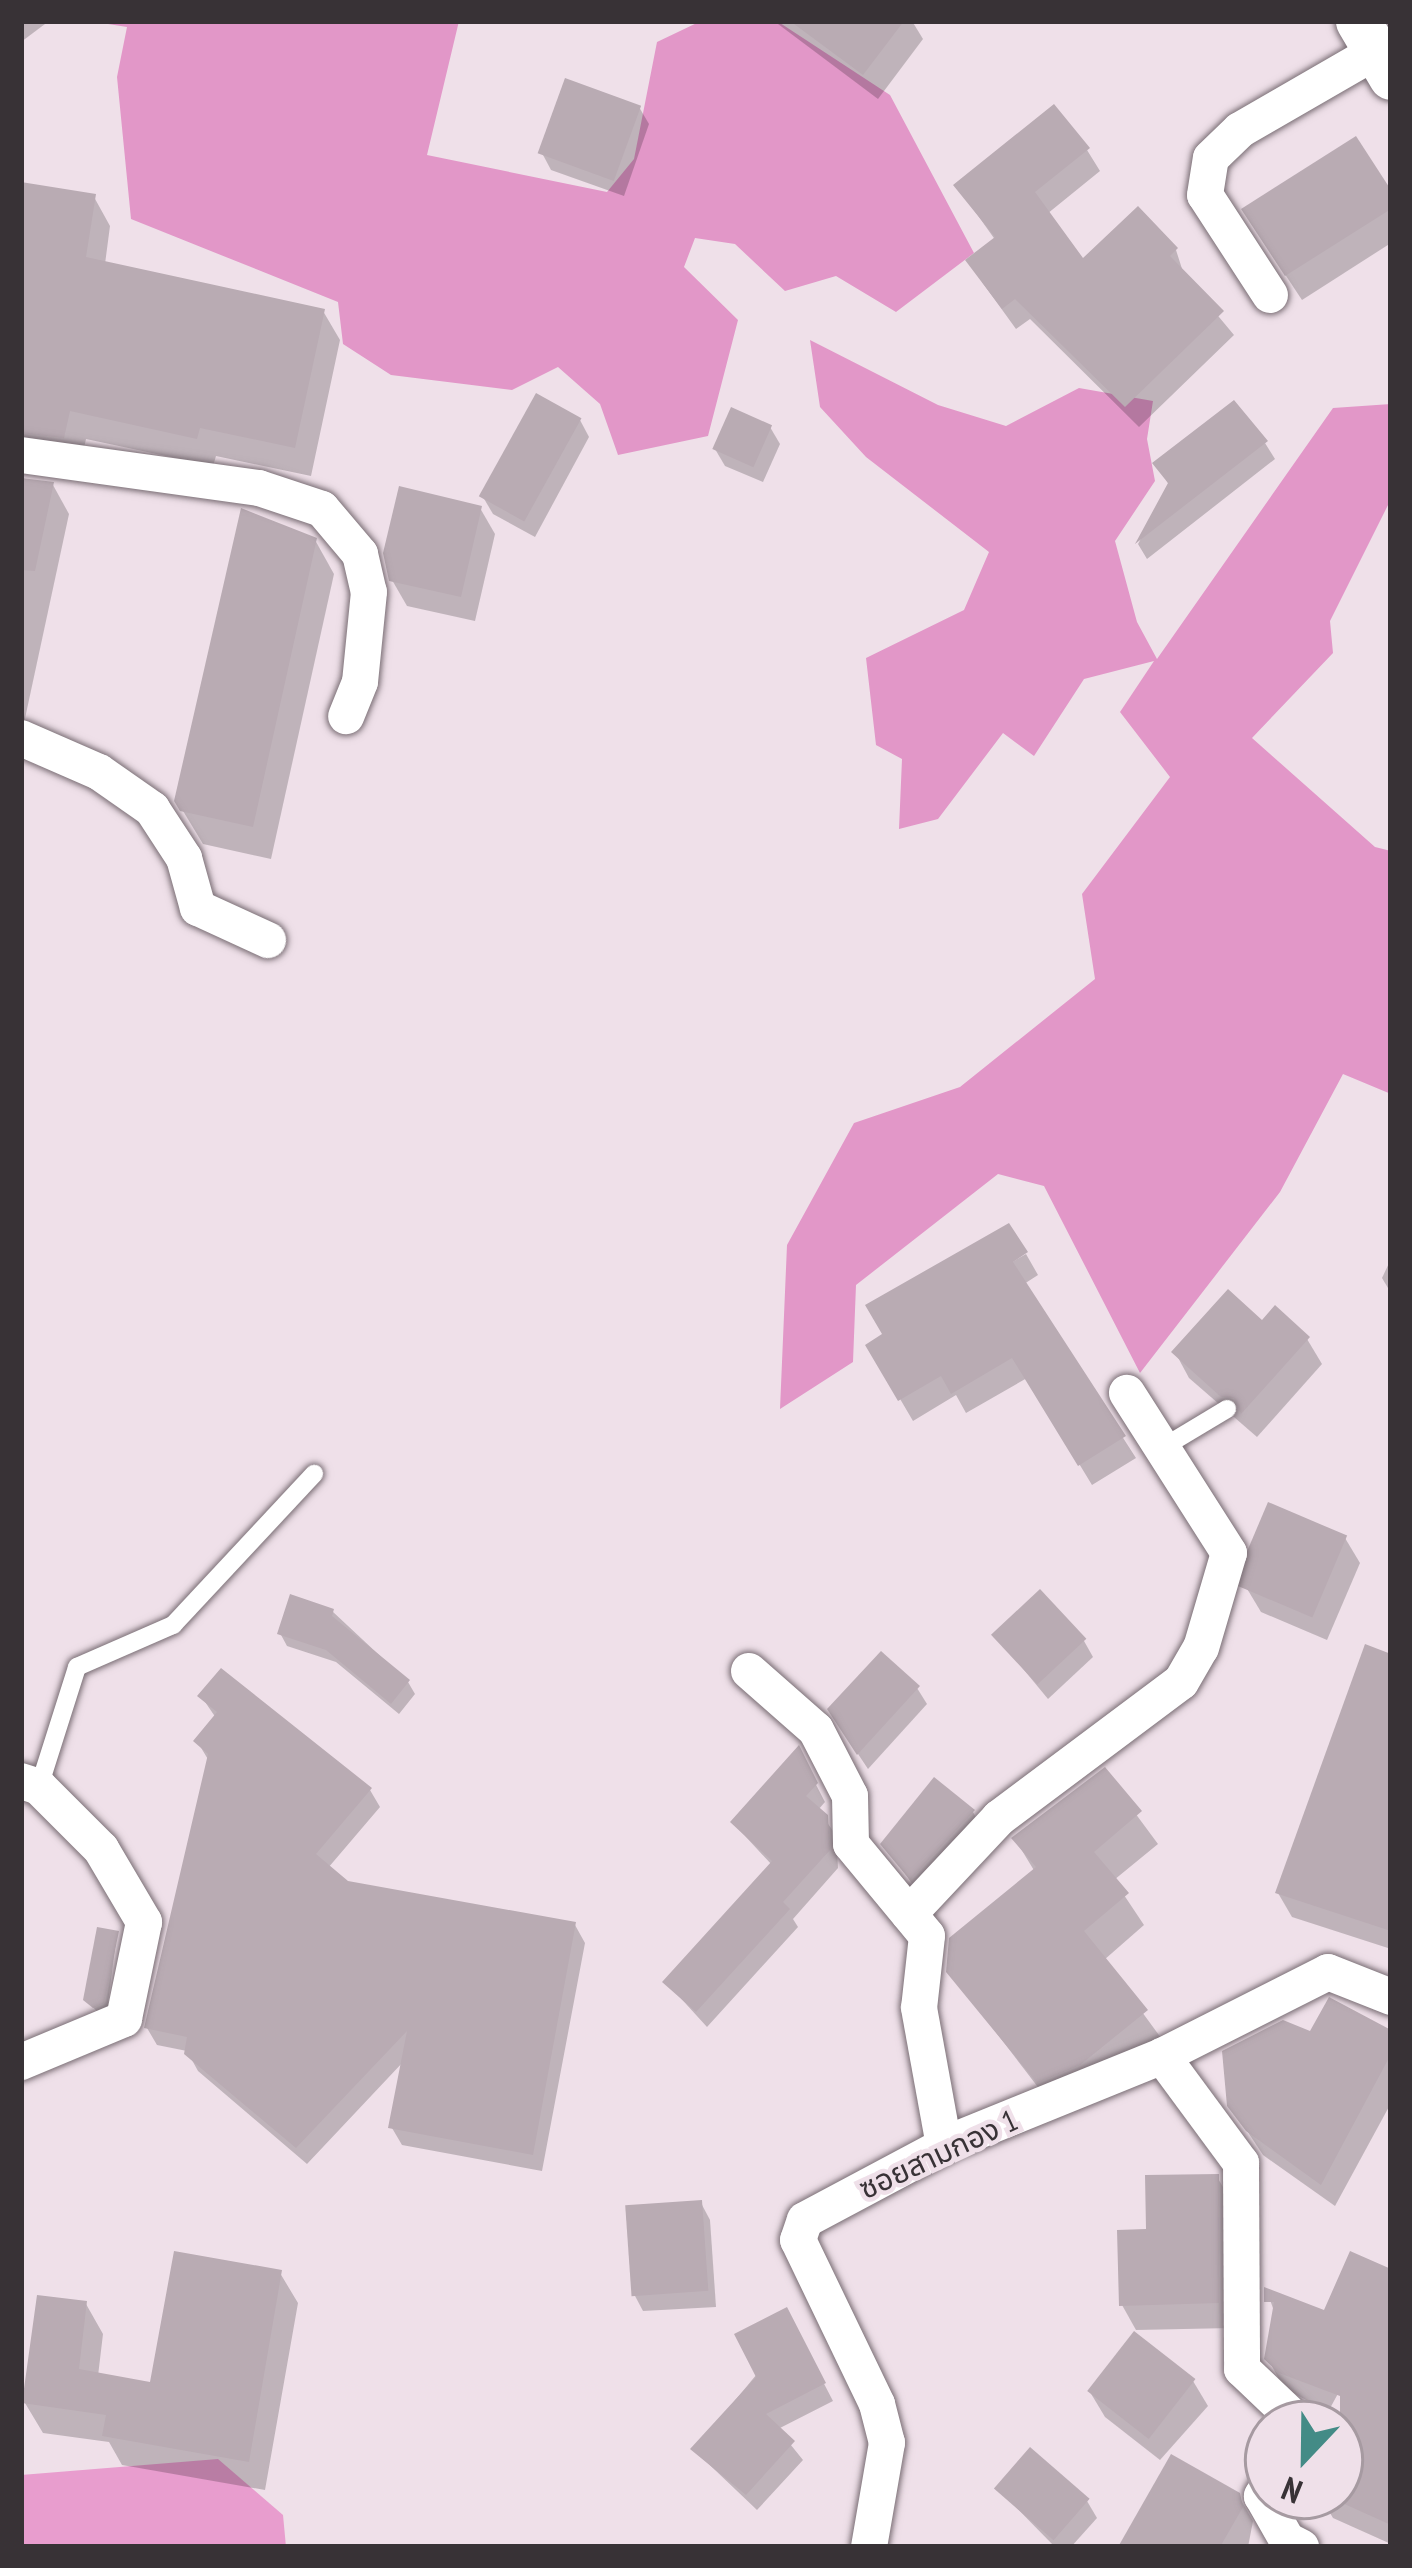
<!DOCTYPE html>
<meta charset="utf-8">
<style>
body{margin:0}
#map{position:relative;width:1412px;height:2568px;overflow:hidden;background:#efe0e9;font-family:"PT Sans Narrow","Noto Sans Thai",sans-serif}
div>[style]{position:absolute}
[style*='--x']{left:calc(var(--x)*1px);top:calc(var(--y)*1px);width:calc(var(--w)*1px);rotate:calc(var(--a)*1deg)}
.forest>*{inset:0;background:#e297c8}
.water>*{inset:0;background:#e89dce}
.shadow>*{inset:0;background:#0003}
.building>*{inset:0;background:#b9abb3;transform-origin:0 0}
.roads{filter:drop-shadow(0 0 3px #796d74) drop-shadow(0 0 3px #796d74)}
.service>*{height:18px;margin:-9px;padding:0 9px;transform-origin:9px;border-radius:9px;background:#fff}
.minor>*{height:36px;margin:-18px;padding:0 18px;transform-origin:18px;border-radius:18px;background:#fff}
.tertiary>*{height:45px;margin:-22.5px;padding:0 22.5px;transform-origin:22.5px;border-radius:22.5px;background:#fff}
span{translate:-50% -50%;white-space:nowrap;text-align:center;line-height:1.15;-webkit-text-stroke:9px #efe0e9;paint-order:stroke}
.street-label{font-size:30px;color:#383236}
.frame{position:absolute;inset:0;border:24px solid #383236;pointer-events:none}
.north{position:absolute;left:1244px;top:2400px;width:120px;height:120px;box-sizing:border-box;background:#efe0e9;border:3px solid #a69aa1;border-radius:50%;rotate:202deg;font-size:33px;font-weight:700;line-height:48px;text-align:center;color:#383236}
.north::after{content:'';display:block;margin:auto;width:42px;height:54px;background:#438b86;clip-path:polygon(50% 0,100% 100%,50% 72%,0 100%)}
</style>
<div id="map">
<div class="forest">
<div style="clip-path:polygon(89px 21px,459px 21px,427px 155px,607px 192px,634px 159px,657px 42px,701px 21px,777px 21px,890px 95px,974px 253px,896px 312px,836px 276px,785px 291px,735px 244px,695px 238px,684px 267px,738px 320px,708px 436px,618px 455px,600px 404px,558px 367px,512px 390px,391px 375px,343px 344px,338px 302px,131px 219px,117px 77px,127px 27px)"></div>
<div style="clip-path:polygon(810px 340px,938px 405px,1006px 426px,1079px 388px,1153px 401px,1147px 439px,1155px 481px,1115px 541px,1137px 622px,1157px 659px,1333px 408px,1391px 404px,1391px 499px,1330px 621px,1333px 653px,1252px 738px,1375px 847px,1391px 851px,1391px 1094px,1343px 1074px,1280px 1192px,1140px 1373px,1044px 1186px,998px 1174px,856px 1285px,853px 1362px,780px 1409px,787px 1245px,854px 1123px,960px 1087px,1095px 979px,1082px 894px,1170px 777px,1120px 712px,1154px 661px,1084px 679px,1034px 756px,1003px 733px,938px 819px,899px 829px,902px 759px,876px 745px,866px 658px,964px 610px,989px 552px,866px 457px,820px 407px)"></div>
</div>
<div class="water">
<div style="clip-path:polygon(218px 2459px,283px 2515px,286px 2547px,21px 2547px,21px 2475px)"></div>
</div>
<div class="shadow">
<div style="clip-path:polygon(21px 21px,49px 21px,21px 42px)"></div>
<div style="clip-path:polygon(774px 21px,912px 21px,923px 39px,878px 99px)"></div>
<div style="clip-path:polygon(639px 107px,649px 124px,624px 196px,551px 170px,542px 153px)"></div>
<div style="clip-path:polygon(1087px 150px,1100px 171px,1047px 214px,1083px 263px,1176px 250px,1184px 275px,1234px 335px,1139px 427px,1030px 319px,1016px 329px,982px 282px,996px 241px,957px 186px)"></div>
<div style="clip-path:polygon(21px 185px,94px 197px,110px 226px,105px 264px,323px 311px,340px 340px,311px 476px,216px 456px,213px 466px,86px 439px,80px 466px,21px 469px)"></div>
<div style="clip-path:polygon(1391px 195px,1391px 243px,1302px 300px,1259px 235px)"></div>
<div style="clip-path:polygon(580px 420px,589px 437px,535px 537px,493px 514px,483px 497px)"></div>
<div style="clip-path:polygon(770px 427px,780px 444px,763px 482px,725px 466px,715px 449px)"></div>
<div style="clip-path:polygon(1265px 443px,1275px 459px,1147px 559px,1138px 544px,1170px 486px,1166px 480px)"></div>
<div style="clip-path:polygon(21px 478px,53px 485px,69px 514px,21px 737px)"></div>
<div style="clip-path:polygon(480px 508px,495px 534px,475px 621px,407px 606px,392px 580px)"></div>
<div style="clip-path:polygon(315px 540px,334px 574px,271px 859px,203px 844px,177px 801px)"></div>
<div style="clip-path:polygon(1026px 1254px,1038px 1275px,1024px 1284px,1136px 1458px,1092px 1485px,1027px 1378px,966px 1413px,956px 1395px,913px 1421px,869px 1346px)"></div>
<div style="clip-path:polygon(1391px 1259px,1391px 1293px,1382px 1278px)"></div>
<div style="clip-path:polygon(1262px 1324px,1307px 1339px,1322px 1364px,1257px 1437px,1189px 1378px,1175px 1352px)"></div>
<div style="clip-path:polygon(1345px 1538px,1360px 1563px,1327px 1640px,1261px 1612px,1246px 1587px)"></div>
<div style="clip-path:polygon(332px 1611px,408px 1682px,415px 1694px,399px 1714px,336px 1662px,287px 1646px,280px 1633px)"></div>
<div style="clip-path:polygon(995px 1635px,1084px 1641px,1093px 1657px,1048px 1699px)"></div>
<div style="clip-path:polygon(1391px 1657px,1391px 1949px,1292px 1917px,1278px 1893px)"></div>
<div style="clip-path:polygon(917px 1688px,927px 1704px,868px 1769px,840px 1727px)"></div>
<div style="clip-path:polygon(201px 1696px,370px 1790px,380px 1807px,328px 1868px,347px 1884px,575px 1925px,585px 1943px,542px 2171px,402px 2145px,392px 2128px,404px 2061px,307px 2164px,198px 2071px,187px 2051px,157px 2045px,147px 2028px,209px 1761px,197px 1741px,216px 1718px)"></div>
<div style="clip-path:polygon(798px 1750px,825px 1802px,818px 1810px,836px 1835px,838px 1868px,793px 1919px,798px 1927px,707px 2027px,666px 1982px,772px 1865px,733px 1823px)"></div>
<div style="clip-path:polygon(1104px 1771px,1158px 1844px,1114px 1880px,1144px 1925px,1104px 1960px,1164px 2042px,1057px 2112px,949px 1971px,1035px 1872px,1015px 1839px)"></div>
<div style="clip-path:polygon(934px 1781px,973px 1812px,987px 1838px,926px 1903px,884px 1844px)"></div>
<div style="clip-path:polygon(117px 1934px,107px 2010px,99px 2014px,86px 1999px)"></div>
<div style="clip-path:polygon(1311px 2035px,1391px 2037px,1391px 2103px,1335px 2206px,1263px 2155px,1230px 2105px)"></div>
<div style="clip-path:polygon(1217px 2177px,1232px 2202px,1232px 2328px,1136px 2330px,1122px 2305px,1149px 2232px)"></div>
<div style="clip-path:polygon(701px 2203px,710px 2220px,716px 2307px,643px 2311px,634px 2294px)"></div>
<div style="clip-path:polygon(1391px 2272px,1391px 2544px,1333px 2518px,1320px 2496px,1340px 2496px,1347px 2377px,1328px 2412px,1284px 2388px,1268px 2359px,1275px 2314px,1267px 2291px,1326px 2313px)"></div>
<div style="clip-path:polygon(280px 2273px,298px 2303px,265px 2490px,122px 2465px,109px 2442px,43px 2433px,25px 2403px,86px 2304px,103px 2334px,98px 2376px,153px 2385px)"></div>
<div style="clip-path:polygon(795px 2328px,833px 2401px,778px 2429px,803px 2460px,757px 2510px,694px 2450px)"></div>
<div style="clip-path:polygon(1193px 2381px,1208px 2406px,1160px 2460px,1105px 2417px,1090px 2392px)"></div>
<div style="clip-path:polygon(998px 2489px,1087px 2501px,1097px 2518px,1071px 2547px,1055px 2547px)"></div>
<div style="clip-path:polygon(1238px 2495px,1253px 2521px,1248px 2547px,1121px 2547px)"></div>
</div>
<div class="building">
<div style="clip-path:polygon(790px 21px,904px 21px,863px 75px)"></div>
<div style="left:565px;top:78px;width:81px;height:80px;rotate:20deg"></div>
<div style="clip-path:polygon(1054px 104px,1090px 148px,1035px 192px,1083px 258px,1138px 206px,1178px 248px,1170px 256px,1224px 311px,1125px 407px,1015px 299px,1002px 309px,965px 260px,995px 237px,953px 185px)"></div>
<div style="clip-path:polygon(1356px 136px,1391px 190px,1391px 209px,1285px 276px,1241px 209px)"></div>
<div style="clip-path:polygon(21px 182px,96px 194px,86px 257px,325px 309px,295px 448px,200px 428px,197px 439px,70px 411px,64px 438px,21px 433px)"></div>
<div style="left:536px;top:393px;width:52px;height:118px;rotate:29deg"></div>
<div style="clip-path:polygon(1234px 400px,1268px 441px,1135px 544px,1168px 483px,1152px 463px)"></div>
<div style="left:731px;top:407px;width:45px;height:46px;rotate:24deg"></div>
<div style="clip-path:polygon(21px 478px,54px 482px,35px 571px,21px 570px)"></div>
<div style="clip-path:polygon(399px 486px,482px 506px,461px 597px,389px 581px,383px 553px)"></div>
<div style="clip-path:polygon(241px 508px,317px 538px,253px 827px,180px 811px,174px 801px)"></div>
<div style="clip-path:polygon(1009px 1223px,1028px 1252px,1013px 1262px,1126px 1436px,1078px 1466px,1012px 1358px,951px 1394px,941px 1376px,898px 1401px,865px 1345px,882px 1334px,865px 1305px)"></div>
<div style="clip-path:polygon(1228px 1289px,1262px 1320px,1275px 1305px,1310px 1337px,1241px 1414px,1234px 1398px,1221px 1397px,1171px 1352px)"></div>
<div style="left:1268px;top:1502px;width:86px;height:89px;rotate:23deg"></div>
<div style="left:1040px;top:1589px;width:68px;height:67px;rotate:47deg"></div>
<div style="clip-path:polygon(290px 1594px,334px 1609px,332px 1616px,410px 1680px,391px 1704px,326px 1650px,277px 1634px)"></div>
<div style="clip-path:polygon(1365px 1644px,1391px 1654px,1391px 1931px,1275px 1893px)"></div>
<div style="clip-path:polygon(881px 1651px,920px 1686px,857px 1755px,827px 1709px)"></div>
<div style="clip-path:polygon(221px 1668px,372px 1788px,316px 1854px,348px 1881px,576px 1922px,533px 2155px,388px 2128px,407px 2031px,296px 2148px,184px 2054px,187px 2037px,144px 2028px,208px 1754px,193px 1741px,217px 1712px,197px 1696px)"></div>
<div style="clip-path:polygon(799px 1745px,818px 1783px,806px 1796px,828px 1815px,830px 1850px,783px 1902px,790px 1909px,696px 2012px,662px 1982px,772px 1861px,730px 1822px)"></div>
<div style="clip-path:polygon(1105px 1767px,1142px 1811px,1094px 1852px,1129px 1893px,1084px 1931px,1148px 2010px,1080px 2065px,1037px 2083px,946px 1972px,949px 1938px,1036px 1867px,1011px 1838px)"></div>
<div style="clip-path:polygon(934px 1777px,975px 1810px,910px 1880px,880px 1844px)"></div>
<div style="clip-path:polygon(97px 1927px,119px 1931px,104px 2003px,93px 2008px,83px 2000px)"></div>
<div style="clip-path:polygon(1329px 1997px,1391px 2030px,1391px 2054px,1321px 2185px,1246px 2131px,1227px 2106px,1222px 2051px,1283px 2020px,1310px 2031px)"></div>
<div style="clip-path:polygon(1219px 2174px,1219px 2303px,1119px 2306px,1117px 2230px,1146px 2229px,1145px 2175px)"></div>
<div style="left:702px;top:2200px;width:91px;height:77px;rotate:86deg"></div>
<div style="clip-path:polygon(174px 2251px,282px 2270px,249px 2462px,102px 2436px,106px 2415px,22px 2403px,37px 2295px,87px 2301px,79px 2369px,150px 2382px)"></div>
<div style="clip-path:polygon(1350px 2251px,1391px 2269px,1391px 2525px,1340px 2502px,1340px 2396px,1279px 2373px,1264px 2359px,1274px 2302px,1264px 2302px,1264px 2287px,1324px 2310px)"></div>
<div style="clip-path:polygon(787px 2307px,826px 2383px,766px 2414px,795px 2441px,746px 2495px,690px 2449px,756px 2377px,734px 2334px)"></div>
<div style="left:1134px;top:2331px;width:78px;height:76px;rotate:38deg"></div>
<div style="left:1030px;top:2447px;width:79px;height:55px;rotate:41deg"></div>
<div style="clip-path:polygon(1171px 2454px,1240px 2493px,1243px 2507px,1220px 2547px,1118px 2547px)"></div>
</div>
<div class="roads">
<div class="service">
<div style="--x:1162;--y:1448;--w:76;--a:-31"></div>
<div style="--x:39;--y:1787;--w:126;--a:-72.4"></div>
<div style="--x:77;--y:1667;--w:105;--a:-23.6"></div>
<div style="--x:173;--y:1625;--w:207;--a:-47"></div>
</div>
<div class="minor">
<div style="--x:1270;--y:295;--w:119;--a:-123"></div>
<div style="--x:1205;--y:195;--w:37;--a:-81"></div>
<div style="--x:1211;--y:158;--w:40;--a:-44"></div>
<div style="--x:1240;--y:130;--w:156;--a:-30"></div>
<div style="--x:21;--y:455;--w:240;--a:7.9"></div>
<div style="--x:259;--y:488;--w:66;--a:18.4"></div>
<div style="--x:322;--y:509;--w:59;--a:49.8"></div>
<div style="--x:360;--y:554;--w:39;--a:77"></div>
<div style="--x:369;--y:592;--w:90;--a:95.7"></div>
<div style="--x:360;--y:682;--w:37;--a:112"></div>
<div style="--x:21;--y:738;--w:85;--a:23.6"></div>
<div style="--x:99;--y:772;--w:65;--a:34.9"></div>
<div style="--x:152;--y:809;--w:59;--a:56.9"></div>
<div style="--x:184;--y:858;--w:52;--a:74.4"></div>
<div style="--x:198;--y:908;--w:77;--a:24.6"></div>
<div style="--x:749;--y:1671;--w:89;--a:41.4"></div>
<div style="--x:816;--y:1730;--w:74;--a:62.7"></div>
<div style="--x:850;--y:1796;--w:48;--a:88.8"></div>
<div style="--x:851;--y:1844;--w:119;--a:50.4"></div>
<div style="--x:927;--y:1936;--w:72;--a:96.3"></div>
<div style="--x:919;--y:2008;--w:140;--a:79.7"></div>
<div style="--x:21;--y:1781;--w:19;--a:18"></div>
<div style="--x:39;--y:1787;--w:88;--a:45"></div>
<div style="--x:101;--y:1849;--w:85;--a:59.5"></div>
<div style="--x:144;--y:1922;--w:99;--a:101.7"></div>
<div style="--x:124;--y:2019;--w:112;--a:157.3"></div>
<div style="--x:909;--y:1914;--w:132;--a:-46.8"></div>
<div style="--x:999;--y:1818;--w:227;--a:-36.8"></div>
<div style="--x:1181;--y:1682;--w:39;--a:-60"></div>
<div style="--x:1201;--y:1648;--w:99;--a:-73.6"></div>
<div style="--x:1229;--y:1553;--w:190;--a:-122.5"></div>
<div style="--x:1162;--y:2056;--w:133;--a:53.6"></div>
<div style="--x:1241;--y:2163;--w:206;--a:89.7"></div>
<div style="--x:1242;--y:2369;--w:80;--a:43.5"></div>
<div style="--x:1268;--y:2486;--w:12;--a:121"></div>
<div style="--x:1262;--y:2496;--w:51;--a:60.4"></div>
<div style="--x:1287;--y:2540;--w:16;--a:27"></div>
<div style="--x:869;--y:2547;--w:106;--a:-80.2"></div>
<div style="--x:887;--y:2443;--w:40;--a:-104.4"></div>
<div style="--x:877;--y:2404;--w:182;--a:-115.7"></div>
<div style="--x:798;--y:2240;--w:21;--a:-71"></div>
<div style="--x:805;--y:2220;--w:168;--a:-28.1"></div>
<div style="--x:953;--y:2141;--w:226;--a:-22.1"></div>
<div style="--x:1162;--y:2056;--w:186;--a:-26.8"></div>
<div style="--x:1328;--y:1972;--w:68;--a:21.6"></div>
</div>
<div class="tertiary">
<div style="--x:1358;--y:21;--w:65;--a:59.5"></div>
</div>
</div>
<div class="street-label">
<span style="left:938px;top:2154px;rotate:-25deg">ซอยสามกอง 1</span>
</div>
<div class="frame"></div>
<div class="north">N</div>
</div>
